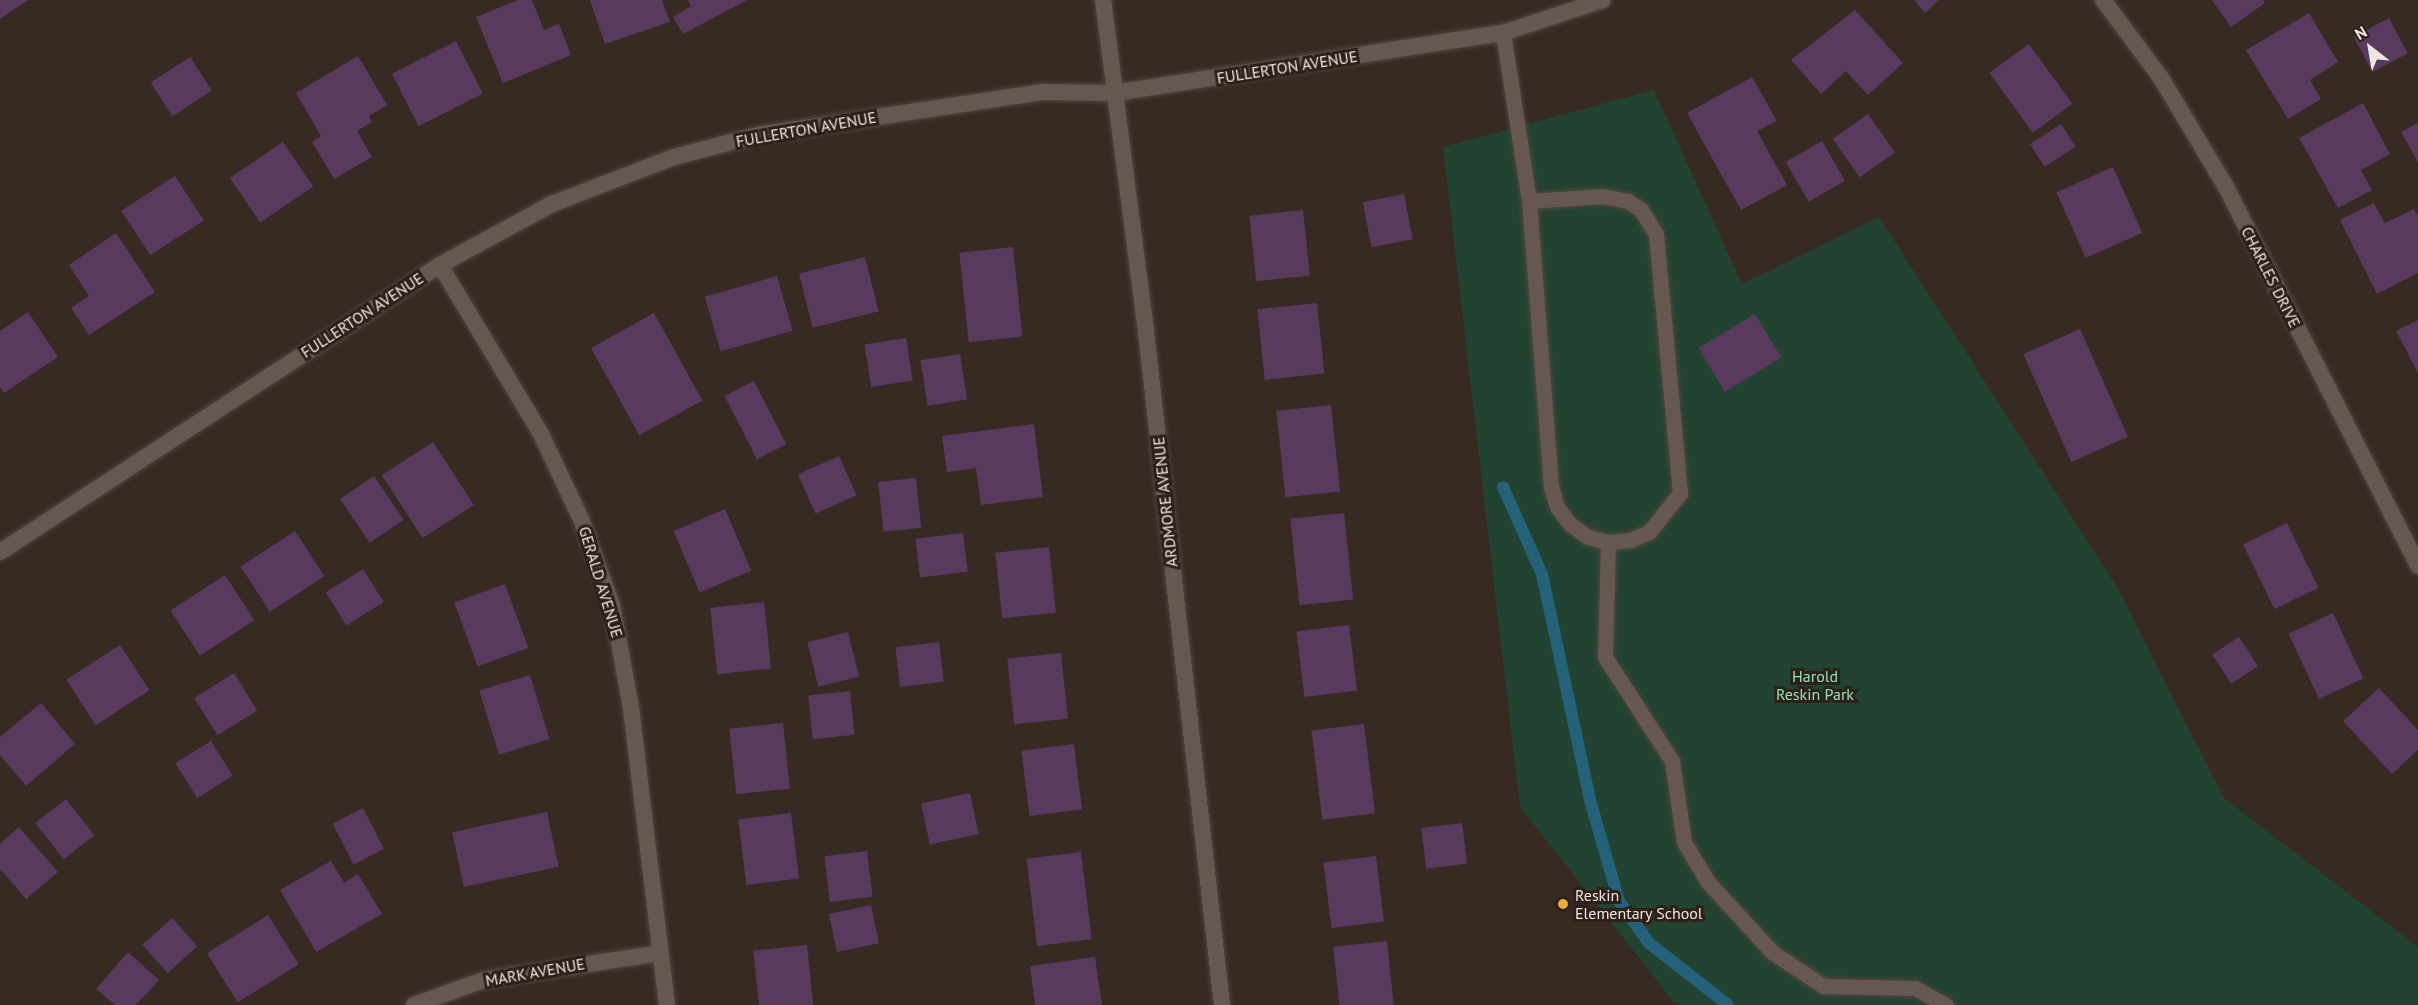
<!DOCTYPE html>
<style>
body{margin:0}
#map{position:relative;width:2418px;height:1005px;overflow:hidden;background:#372a23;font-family:"PT Sans",sans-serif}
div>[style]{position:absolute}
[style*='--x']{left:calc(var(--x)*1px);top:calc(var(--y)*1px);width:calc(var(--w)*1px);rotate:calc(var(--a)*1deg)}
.green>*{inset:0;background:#224332}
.stream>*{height:12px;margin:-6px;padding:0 6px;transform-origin:6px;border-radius:6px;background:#256279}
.building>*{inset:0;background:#59395e;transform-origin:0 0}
.roads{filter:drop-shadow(0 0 2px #50453f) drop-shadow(0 0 2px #50453f)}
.service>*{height:15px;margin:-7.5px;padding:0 7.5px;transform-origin:7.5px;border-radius:7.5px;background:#665850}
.minor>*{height:16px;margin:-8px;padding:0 8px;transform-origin:8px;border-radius:8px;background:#665850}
.dots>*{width:16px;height:16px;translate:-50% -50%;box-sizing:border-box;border:3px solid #2c2019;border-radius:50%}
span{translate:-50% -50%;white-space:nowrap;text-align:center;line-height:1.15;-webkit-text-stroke:6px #2c2019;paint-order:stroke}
.street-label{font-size:16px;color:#efe6e2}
.park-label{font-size:16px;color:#91e2b6}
.poi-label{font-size:16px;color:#efe6e2}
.left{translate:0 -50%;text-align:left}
.north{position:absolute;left:2340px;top:18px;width:60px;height:60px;-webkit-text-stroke:4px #2c2019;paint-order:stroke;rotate:329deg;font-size:16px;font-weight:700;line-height:24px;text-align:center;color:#efe6e2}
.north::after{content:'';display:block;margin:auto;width:21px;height:27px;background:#efe6e2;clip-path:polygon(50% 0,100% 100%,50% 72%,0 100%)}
</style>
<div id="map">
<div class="green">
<div style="clip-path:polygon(1654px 90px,1742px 284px,1879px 217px,2118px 589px,2224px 798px,2418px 947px,2418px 1005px,1680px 1005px,1673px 1001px,1520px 807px,1443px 147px)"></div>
</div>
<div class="stream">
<div style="--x:1503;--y:487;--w:95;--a:65.9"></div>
<div style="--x:1542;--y:574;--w:231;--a:78"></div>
<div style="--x:1590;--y:800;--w:105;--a:74"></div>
<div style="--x:1619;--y:901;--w:52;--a:54.5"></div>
<div style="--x:1649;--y:943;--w:100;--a:38.1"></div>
</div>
<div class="building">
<div style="clip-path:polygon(0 0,28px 0,0 19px)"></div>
<div style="clip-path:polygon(518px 0,532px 0,544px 30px,559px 24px,571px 55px,503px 83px,476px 17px)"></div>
<div style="clip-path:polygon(590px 0,662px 0,670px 22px,605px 44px)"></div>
<div style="clip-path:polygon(688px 0,747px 0,683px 34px,673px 17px,691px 6px)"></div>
<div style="clip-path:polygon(1914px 0,1939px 0,1925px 13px)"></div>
<div style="clip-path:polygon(2212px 0,2263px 0,2265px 3px,2231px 27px)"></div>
<div style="clip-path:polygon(1855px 10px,1903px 63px,1868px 95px,1846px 71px,1821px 94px,1791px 60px)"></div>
<div style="clip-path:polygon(2309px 13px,2338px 62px,2310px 80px,2321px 99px,2288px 119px,2246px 50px)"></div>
<div style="left:2389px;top:18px;width:40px;height:40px;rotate:62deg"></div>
<div style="left:456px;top:41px;width:59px;height:72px;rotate:63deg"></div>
<div style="left:2029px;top:44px;width:74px;height:49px;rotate:54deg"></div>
<div style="clip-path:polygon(358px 56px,387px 105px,369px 116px,372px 122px,357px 131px,372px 157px,334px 179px,312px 142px,321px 136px,296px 93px)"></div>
<div style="left:190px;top:57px;width:40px;height:47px;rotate:57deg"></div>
<div style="clip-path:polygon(1752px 77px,1777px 121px,1757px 131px,1787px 185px,1741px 210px,1687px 113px)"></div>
<div style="clip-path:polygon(2363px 103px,2390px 154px,2361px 170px,2372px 190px,2338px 208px,2299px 138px)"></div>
<div style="left:1868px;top:114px;width:47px;height:43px;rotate:55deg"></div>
<div style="clip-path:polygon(2418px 123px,2418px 162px,2401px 132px)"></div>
<div style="left:2061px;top:124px;width:27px;height:37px;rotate:57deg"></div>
<div style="left:1822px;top:141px;width:46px;height:42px;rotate:60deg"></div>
<div style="left:283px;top:142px;width:54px;height:64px;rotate:56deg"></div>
<div style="left:2113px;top:167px;width:72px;height:62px;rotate:66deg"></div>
<div style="left:175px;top:176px;width:53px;height:64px;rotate:57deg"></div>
<div style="left:1404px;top:194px;width:46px;height:42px;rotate:79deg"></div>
<div style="clip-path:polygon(2374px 203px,2385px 223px,2414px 209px,2418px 216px,2418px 273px,2377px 294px,2340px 220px)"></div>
<div style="left:1303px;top:210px;width:66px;height:54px;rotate:84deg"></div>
<div style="clip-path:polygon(116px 233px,155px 292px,89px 335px,71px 308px,89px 296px,69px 265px)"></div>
<div style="left:1013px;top:247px;width:90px;height:54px;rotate:84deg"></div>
<div style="left:865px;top:257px;width:56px;height:68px;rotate:76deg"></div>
<div style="left:777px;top:276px;width:57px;height:75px;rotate:74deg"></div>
<div style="left:1317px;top:303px;width:71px;height:60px;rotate:84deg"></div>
<div style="clip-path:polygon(28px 312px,58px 357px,4px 393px,0 387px,0 331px)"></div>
<div style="left:654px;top:313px;width:100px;height:72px;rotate:61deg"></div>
<div style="left:1755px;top:314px;width:51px;height:66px;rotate:59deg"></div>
<div style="clip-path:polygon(2418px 320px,2418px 373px,2396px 331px)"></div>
<div style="left:2080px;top:329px;width:118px;height:62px;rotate:66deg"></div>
<div style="left:906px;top:338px;width:43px;height:42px;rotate:81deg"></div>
<div style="left:960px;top:354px;width:46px;height:40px;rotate:81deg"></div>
<div style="left:754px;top:381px;width:71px;height:33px;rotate:63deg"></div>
<div style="left:1331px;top:405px;width:87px;height:55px;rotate:84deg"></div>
<div style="clip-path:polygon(1034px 424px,1043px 497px,981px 505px,976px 468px,947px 472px,942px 436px)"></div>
<div style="left:433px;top:442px;width:75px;height:61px;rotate:57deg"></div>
<div style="left:839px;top:456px;width:43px;height:45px;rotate:66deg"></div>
<div style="left:374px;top:476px;width:53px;height:41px;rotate:56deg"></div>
<div style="left:916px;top:478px;width:50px;height:38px;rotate:84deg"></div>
<div style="left:725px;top:509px;width:67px;height:56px;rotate:67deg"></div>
<div style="left:1344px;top:513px;width:87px;height:54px;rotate:84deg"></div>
<div style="left:2287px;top:523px;width:72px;height:49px;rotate:64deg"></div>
<div style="left:295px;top:531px;width:54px;height:65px;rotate:57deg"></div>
<div style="left:963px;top:533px;width:39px;height:48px;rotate:83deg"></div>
<div style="left:1049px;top:547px;width:66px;height:54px;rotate:84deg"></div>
<div style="left:363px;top:569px;width:39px;height:44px;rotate:58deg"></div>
<div style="left:225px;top:575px;width:54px;height:65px;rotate:57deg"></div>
<div style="left:505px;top:584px;width:68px;height:54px;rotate:70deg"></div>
<div style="left:764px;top:602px;width:67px;height:54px;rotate:84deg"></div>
<div style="left:2333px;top:613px;width:72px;height:49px;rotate:65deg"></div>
<div style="left:1349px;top:625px;width:66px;height:53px;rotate:83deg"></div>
<div style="left:848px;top:632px;width:46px;height:42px;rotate:76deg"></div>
<div style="left:2239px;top:637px;width:35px;height:32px;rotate:57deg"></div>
<div style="left:939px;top:642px;width:40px;height:44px;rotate:83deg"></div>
<div style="left:120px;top:645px;width:54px;height:64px;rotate:57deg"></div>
<div style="left:1061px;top:653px;width:66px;height:54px;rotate:84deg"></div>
<div style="left:234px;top:673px;width:44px;height:47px;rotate:58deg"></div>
<div style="left:530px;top:675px;width:67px;height:53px;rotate:73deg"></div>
<div style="clip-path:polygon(2379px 688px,2418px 730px,2418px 750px,2392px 774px,2343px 721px)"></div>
<div style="left:850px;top:691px;width:44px;height:42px;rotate:84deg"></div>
<div style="clip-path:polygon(41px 703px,75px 744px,26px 786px,0 755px,0 737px)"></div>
<div style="left:783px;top:723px;width:66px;height:54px;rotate:84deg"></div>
<div style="left:1364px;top:724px;width:90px;height:53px;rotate:83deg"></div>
<div style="left:211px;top:741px;width:41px;height:42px;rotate:58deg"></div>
<div style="left:1074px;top:744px;width:66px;height:53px;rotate:83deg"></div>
<div style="left:970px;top:793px;width:42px;height:50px;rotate:78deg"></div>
<div style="left:66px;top:799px;width:46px;height:39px;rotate:52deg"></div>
<div style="left:363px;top:808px;width:46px;height:34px;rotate:63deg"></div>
<div style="left:547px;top:812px;width:56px;height:97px;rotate:78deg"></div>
<div style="left:791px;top:813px;width:66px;height:53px;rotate:83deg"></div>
<div style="left:1462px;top:823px;width:41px;height:41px;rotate:83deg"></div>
<div style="clip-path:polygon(19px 827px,58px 872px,26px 899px,0 869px,0 844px)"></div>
<div style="left:867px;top:851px;width:46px;height:43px;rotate:83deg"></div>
<div style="left:1081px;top:852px;width:88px;height:55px;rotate:83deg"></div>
<div style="left:1376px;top:856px;width:66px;height:53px;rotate:83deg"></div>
<div style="clip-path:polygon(331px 861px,344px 883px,358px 874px,382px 914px,316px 952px,280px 890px)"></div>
<div style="left:871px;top:905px;width:39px;height:43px;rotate:78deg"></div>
<div style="left:268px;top:915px;width:58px;height:72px;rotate:58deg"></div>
<div style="left:172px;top:918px;width:38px;height:40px;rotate:48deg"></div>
<div style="left:1387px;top:941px;width:64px;height:54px;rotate:84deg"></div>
<div style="left:807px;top:945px;width:60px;height:54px;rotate:84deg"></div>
<div style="clip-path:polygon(128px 952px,159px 980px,136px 1005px,115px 1005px,96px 989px)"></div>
<div style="clip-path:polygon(1095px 957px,1102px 1005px,1035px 1005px,1030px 966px)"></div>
</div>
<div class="roads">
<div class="service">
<div style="--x:1503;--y:33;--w:170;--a:81.2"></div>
<div style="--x:1529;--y:201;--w:287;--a:85.6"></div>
<div style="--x:1551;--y:487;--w:21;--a:73"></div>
<div style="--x:1557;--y:507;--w:21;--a:53"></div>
<div style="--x:1570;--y:524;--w:22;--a:36"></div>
<div style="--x:1588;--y:537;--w:21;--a:14"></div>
<div style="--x:1608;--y:542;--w:22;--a:-5"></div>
<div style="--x:1630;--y:540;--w:21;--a:-23"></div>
<div style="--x:1649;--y:532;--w:50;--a:-51.5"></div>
<div style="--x:1680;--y:493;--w:260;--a:-95.3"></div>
<div style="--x:1656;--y:234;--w:28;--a:-122"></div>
<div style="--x:1641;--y:210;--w:16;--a:-145"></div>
<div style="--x:1628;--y:201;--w:25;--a:-169"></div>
<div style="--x:1603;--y:196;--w:74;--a:176.1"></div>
<div style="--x:1608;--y:542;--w:115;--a:91.5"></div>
<div style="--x:1605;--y:657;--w:124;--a:57.2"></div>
<div style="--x:1672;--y:761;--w:82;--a:81.6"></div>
<div style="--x:1684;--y:842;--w:47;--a:59"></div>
<div style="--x:1708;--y:882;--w:95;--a:47.6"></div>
<div style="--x:1772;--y:952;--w:61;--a:33.7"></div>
<div style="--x:1823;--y:986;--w:92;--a:1.2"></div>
<div style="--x:1915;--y:988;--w:35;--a:29"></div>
</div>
<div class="minor">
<div style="--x:1103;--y:0;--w:326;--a:82.6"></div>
<div style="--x:1145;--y:323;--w:686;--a:83.56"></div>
<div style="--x:2103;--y:0;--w:97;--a:53.4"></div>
<div style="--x:2161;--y:78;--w:127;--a:59.2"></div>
<div style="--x:2226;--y:187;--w:425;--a:63.1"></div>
<div style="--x:440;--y:265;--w:197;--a:59.1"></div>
<div style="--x:541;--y:434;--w:94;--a:64.8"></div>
<div style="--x:581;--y:519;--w:91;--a:70.2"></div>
<div style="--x:612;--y:605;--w:105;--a:79.5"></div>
<div style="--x:631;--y:708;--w:299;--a:83.1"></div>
<div style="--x:0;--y:552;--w:525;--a:-33.12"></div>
<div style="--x:440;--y:265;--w:128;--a:-28.6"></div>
<div style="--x:552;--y:204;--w:131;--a:-21.1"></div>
<div style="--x:674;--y:157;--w:87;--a:-14.7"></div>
<div style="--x:758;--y:135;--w:287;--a:-8.6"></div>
<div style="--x:1042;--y:92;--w:72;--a:0.8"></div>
<div style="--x:1114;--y:93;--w:394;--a:-8.8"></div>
<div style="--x:1503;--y:33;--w:105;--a:-18.3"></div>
<div style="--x:414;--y:1005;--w:74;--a:-19.7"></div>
<div style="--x:484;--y:980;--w:178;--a:-8.7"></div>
</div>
</div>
<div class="dots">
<div style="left:1563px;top:904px;background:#eca93b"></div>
</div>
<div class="street-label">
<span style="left:1287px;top:67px;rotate:-9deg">FULLERTON AVENUE</span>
<span style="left:806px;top:129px;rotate:-10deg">FULLERTON AVENUE</span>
<span style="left:2271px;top:277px;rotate:63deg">CHARLES DRIVE</span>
<span style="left:362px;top:315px;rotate:-33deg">FULLERTON AVENUE</span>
<span style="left:1165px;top:502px;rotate:-96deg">ARDMORE AVENUE</span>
<span style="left:601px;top:582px;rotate:73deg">GERALD AVENUE</span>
<span style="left:535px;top:972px;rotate:-10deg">MARK AVENUE</span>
</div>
<div class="park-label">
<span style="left:1815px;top:685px">Harold<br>Reskin Park</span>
</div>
<div class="poi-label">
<span class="left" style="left:1575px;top:904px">Reskin<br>Elementary School</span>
</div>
<div class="north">N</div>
</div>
